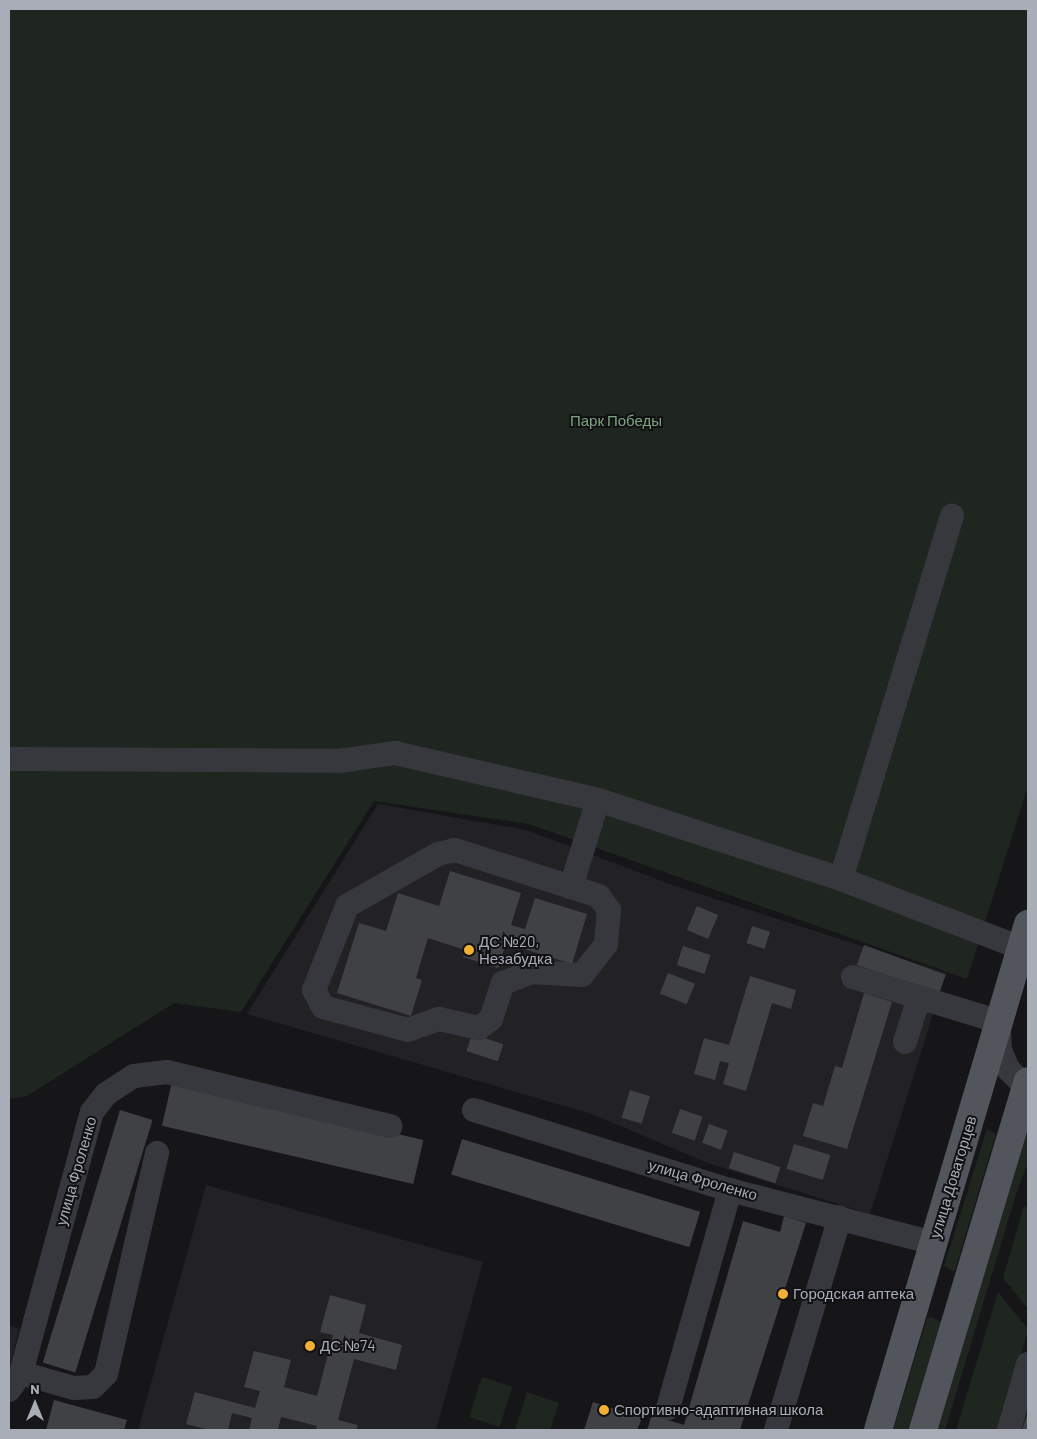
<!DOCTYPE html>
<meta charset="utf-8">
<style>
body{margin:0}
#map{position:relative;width:1037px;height:1439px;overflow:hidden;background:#161618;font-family:Barlow,sans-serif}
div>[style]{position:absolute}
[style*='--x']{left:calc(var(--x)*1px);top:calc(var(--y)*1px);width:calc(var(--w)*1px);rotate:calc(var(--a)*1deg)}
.built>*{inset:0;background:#222225}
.green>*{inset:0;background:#1e261f;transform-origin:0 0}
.building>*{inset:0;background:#404145;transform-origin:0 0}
.minor>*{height:24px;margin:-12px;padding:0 12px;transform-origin:12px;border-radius:12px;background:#37383d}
.major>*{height:28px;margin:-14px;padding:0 14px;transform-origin:14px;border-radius:14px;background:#53555c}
.dots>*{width:14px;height:14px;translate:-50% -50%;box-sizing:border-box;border:2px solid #111113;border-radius:50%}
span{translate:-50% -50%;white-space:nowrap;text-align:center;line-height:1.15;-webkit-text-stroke:4px #111113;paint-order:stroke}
.park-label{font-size:15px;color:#7fa381}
.poi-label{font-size:15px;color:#a8adb8}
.left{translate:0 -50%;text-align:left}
.street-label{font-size:15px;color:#a8adb8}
.frame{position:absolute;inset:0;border:10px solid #a8adb8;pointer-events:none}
.north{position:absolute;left:10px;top:1379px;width:50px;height:50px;-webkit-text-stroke:4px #111113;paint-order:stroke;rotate:0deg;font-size:14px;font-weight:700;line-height:20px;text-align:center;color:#a8adb8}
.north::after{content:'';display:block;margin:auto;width:18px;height:22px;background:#a8adb8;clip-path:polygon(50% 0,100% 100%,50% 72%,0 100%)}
</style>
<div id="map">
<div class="built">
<div style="clip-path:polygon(378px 804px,526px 830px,675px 886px,946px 973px,870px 1214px,708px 1163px,592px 1114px,247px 1014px)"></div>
<div style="clip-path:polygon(206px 1185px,483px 1262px,436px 1430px,138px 1430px)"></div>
<div style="clip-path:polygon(9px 1325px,19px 1329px,9px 1369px)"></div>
</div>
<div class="green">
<div style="clip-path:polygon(9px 9px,1028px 9px,1028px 786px,967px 979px,529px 824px,374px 801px,241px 1012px,174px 1003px,27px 1096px,9px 1099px)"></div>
<div style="clip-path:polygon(987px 1129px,996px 1134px,955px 1270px,952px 1271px,944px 1266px)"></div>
<div style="clip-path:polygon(1028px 1132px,1028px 1163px,1017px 1191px,945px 1430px,934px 1430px,1018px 1145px)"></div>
<div style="clip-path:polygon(1024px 1206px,1028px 1208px,1028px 1309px,1003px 1278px)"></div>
<div style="clip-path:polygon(998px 1292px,1028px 1329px,1001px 1430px,956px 1430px)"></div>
<div style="clip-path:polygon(932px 1317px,941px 1322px,908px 1430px,893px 1430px,927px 1318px)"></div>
<div style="left:482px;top:1377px;width:32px;height:42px;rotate:18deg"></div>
<div style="clip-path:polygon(527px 1392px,559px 1403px,550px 1430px,515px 1430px)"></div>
</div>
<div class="building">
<div style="clip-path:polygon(450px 871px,521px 893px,511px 925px,525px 929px,535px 898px,587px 914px,572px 964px,521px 948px,523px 941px,508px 937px,498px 968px,463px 957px,465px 950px,428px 938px,416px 978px,422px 980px,411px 1016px,337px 993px,359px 923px,386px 931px,398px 893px,439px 906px)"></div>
<div style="left:697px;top:906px;width:23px;height:26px;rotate:23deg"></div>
<div style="left:752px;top:926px;width:19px;height:18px;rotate:18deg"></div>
<div style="left:864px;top:945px;width:87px;height:21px;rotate:20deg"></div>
<div style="left:683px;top:946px;width:29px;height:20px;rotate:18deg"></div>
<div style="left:668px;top:973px;width:29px;height:22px;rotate:22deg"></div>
<div style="clip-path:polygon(750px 976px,796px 990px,791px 1009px,772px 1003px,746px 1091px,723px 1084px,729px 1063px,720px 1061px,715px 1080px,694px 1074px,704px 1038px,729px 1045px)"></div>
<div style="clip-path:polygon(864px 993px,892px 1002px,847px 1149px,803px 1136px,813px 1103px,823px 1106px,835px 1066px,842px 1068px)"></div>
<div style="left:472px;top:1034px;width:33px;height:18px;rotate:18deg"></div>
<div style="left:172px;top:1082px;width:258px;height:45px;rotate:13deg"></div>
<div style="left:630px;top:1090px;width:21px;height:29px;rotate:17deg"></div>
<div style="left:680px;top:1109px;width:24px;height:25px;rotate:19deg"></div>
<div style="left:120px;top:1110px;width:34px;height:264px;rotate:17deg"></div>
<div style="left:709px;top:1124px;width:20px;height:20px;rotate:20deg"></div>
<div style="left:462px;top:1139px;width:249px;height:37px;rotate:17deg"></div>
<div style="left:794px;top:1144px;width:38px;height:26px;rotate:17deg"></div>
<div style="left:734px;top:1152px;width:49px;height:17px;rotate:18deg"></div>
<div style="clip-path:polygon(784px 1216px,806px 1223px,740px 1430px,647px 1430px,652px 1415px,684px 1425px,743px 1221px,780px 1232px)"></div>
<div style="clip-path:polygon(330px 1295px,366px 1305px,359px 1333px,402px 1345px,396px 1370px,354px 1359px,338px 1420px,358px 1425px,356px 1430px,316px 1430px,317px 1426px,281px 1417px,278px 1430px,249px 1430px,252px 1418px,232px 1413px,228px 1430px,210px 1430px,186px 1424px,195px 1392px,255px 1408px,260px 1391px,244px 1387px,254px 1351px,291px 1360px,284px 1387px,317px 1396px,333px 1335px,320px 1332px)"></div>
<div style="clip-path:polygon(54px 1400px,127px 1420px,124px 1430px,46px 1430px)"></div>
<div style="clip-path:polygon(593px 1402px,642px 1418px,637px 1430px,584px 1430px)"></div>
<div style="clip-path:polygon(1028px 1411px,1028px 1430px,1022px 1430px)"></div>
</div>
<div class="minor">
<div style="--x:9;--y:759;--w:330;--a:0.3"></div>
<div style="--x:339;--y:761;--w:57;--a:-8.1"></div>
<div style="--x:395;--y:753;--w:208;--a:13"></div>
<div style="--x:598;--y:800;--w:256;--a:18"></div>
<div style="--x:841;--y:879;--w:193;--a:21"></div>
<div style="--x:841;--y:879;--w:380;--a:-73"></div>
<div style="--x:571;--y:887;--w:122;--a:-162.3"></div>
<div style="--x:455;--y:850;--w:17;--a:167"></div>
<div style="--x:438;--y:854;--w:105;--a:150.3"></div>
<div style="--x:347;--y:906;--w:90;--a:111.4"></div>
<div style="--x:314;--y:990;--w:19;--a:62"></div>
<div style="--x:323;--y:1007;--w:88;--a:15.1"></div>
<div style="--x:408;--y:1030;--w:33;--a:-20"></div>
<div style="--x:439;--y:1019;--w:41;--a:12.7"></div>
<div style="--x:479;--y:1028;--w:15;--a:-37"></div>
<div style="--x:491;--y:1019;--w:38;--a:-72"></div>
<div style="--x:503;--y:983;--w:30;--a:-21"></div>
<div style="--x:531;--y:972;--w:51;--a:3.4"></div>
<div style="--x:582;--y:975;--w:39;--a:-52"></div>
<div style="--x:606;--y:944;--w:34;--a:-85"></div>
<div style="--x:609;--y:910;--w:17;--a:-126"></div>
<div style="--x:599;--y:896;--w:29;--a:-162"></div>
<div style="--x:571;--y:887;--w:91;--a:-72.8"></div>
<div style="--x:853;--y:977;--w:154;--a:17"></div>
<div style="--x:999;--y:1027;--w:23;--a:88"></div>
<div style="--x:1000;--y:1050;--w:21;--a:67"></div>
<div style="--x:1008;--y:1069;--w:28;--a:45"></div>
<div style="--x:905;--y:1042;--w:47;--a:-72.7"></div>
<div style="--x:474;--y:1110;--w:268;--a:17.4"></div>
<div style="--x:730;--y:1190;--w:211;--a:14.6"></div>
<div style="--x:21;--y:1373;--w:55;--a:15.8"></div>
<div style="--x:74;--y:1388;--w:19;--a:-3"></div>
<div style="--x:93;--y:1387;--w:18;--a:-45"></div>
<div style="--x:106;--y:1374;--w:227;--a:-77"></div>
<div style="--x:9;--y:1390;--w:21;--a:-55"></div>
<div style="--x:21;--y:1373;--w:270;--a:-74.8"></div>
<div style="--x:92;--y:1112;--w:23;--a:-52"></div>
<div style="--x:106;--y:1094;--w:33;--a:-33"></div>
<div style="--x:134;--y:1076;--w:33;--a:-7"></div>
<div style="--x:167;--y:1072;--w:230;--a:13.6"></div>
<div style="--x:668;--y:1408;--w:227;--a:-74.1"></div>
<div style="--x:776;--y:1430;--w:222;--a:-73.3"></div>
<div style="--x:1009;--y:1430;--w:69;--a:-73.9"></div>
</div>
<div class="major">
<div style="--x:878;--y:1430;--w:528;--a:-73.49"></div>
<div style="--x:923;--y:1430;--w:364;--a:-73.3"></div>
</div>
<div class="dots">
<div style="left:469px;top:950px;background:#f2b134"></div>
<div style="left:783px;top:1294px;background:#f2b134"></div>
<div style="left:310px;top:1346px;background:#f2b134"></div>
<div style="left:604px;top:1410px;background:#f2b134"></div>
</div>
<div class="park-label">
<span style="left:616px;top:421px">Парк Победы</span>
</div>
<div class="poi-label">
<span class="left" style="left:479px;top:950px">ДС №20,<br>Незабудка</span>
<span class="left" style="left:793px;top:1294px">Городская аптека</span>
<span class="left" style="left:320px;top:1346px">ДС №74</span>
<span class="left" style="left:614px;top:1410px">Спортивно-адаптивная школа</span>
</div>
<div class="street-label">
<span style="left:76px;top:1171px;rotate:-74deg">улица Фроленко</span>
<span style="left:953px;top:1177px;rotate:-73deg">улица Доваторцев</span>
<span style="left:703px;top:1180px;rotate:16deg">улица Фроленко</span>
</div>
<div class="frame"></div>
<div class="north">N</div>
</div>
